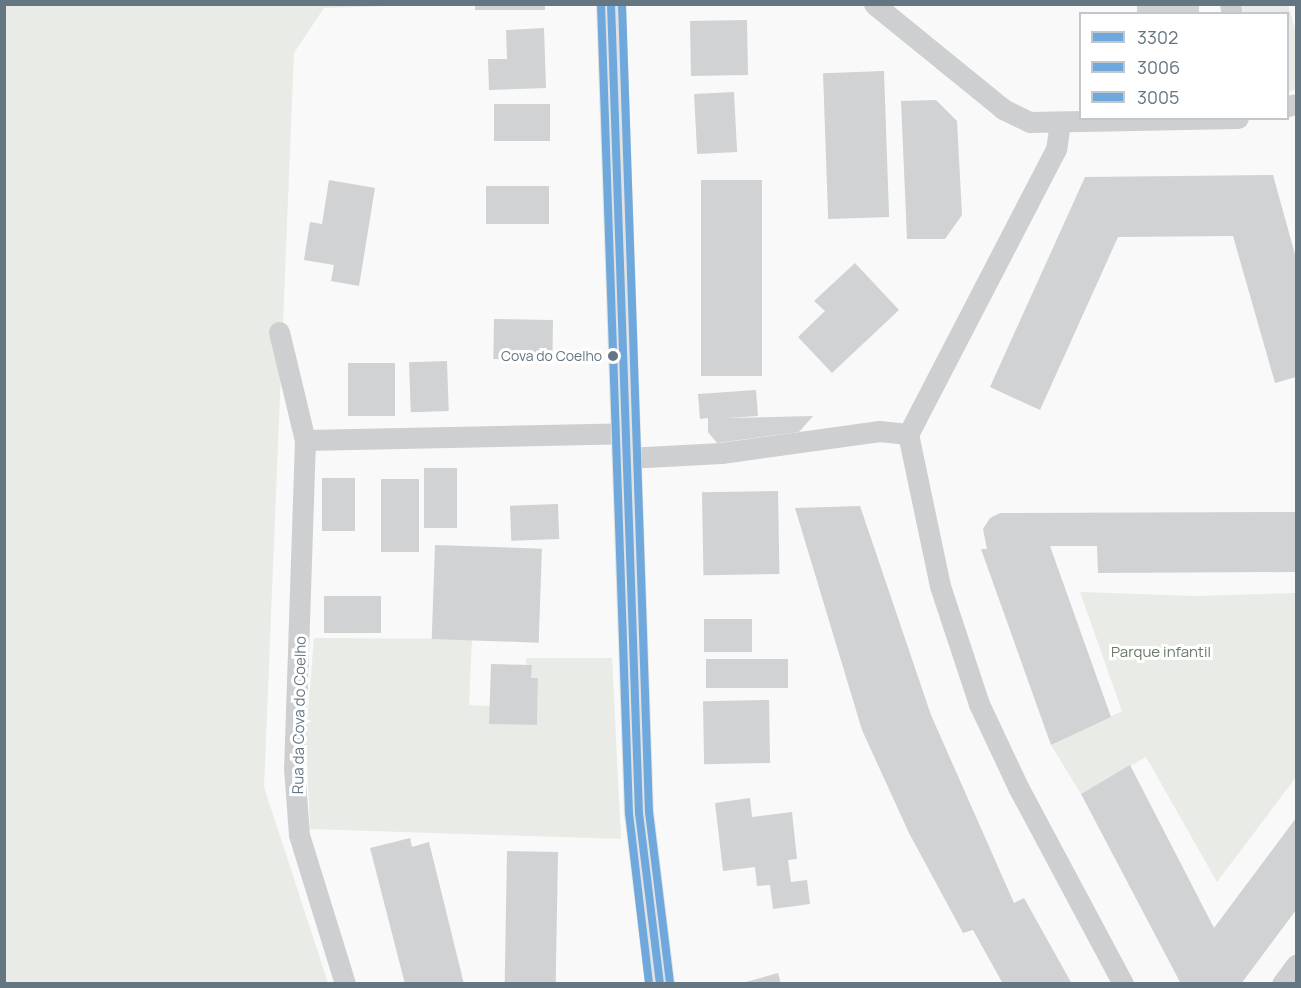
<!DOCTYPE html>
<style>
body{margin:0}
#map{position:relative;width:1301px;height:988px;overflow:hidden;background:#f9f9f9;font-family:Manrope,sans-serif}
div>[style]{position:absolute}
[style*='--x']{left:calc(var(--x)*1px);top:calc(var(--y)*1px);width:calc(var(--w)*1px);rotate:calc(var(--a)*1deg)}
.green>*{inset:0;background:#e8ebe6}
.building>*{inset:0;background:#d0d2d3;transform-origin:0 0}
.street>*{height:21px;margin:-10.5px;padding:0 10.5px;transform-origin:10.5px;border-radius:10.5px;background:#cecfd0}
.secondary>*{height:30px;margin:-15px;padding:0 15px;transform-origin:15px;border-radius:15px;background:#e1e2e2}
.bus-1>*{height:8px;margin:-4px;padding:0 4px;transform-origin:4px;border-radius:4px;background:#6fa8dc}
.bus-2>*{height:8px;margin:-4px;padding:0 4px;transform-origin:4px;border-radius:4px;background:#6fa8dc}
.bus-3>*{height:8px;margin:-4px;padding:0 4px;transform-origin:4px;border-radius:4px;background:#6fa8dc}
.dots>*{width:16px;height:16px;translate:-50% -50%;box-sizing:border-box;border:3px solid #fff;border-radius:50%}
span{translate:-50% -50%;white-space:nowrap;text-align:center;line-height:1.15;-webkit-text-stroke:6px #fff;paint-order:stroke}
.bus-label{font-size:14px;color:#657683}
.right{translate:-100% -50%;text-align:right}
.park-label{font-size:15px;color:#687a64}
.street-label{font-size:15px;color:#657683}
.frame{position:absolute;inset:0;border:6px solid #657683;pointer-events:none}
.legend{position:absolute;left:1079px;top:12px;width:210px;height:108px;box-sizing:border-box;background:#fff;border:2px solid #c1c8cd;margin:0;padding:8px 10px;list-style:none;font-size:18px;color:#657683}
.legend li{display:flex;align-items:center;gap:12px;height:30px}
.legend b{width:30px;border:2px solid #c1c8cd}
</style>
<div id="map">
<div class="green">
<div style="clip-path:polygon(5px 5px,423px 5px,324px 8px,294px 53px,264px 787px,328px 983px,5px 984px)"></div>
<div style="clip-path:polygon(1242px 5px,1288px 5px,1296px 32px,1296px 89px,1288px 92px,1288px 14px,1244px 13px)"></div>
<div style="clip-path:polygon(1080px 592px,1196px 596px,1296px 593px,1296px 777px,1217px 882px,1146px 757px,1081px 794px,1051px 745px,1122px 711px)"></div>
<div style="clip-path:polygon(314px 638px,472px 639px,469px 705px,490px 706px,490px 724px,537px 725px,538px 679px,531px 678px,532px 666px,526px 665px,526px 658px,612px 658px,621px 839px,310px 829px,306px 735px)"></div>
</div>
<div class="building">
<div style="left:475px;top:4px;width:70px;height:6px"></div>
<div style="left:1137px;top:4px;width:62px;height:10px"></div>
<div style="left:747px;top:20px;width:55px;height:57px;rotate:89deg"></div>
<div style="clip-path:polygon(544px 28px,546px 88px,489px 90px,488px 59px,507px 59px,506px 30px)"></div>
<div style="left:884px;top:71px;width:146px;height:61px;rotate:88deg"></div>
<div style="left:734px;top:92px;width:60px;height:40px;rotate:87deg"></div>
<div style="clip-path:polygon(936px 100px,957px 121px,962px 215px,945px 239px,907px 239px,901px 101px)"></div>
<div style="left:494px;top:104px;width:56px;height:37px"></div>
<div style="clip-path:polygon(1273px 175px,1296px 258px,1296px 377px,1275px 383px,1233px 236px,1118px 237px,1040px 410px,990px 387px,1085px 177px)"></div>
<div style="clip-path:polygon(329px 180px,375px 188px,359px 286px,331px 281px,334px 265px,304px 260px,310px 222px,322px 224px)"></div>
<div style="left:701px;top:180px;width:61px;height:196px"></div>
<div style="left:549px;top:186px;width:38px;height:63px;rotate:90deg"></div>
<div style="clip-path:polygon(855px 263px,899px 310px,832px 373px,798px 337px,825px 311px,814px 301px)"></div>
<div style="left:494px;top:319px;width:59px;height:40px;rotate:1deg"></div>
<div style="left:447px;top:361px;width:50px;height:38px;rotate:88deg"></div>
<div style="left:348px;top:363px;width:47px;height:53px"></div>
<div style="clip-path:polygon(756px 390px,758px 416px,726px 418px,813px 416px,799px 432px,717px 443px,708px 432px,708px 418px,700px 419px,698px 394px)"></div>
<div style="left:424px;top:468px;width:33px;height:60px"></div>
<div style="left:322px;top:478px;width:33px;height:53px"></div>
<div style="left:381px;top:479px;width:38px;height:73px"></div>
<div style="left:778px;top:491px;width:83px;height:76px;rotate:89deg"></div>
<div style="left:558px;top:504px;width:35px;height:48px;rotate:88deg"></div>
<div style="clip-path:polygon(860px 506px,931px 715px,1014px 903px,1024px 898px,1072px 984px,1003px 984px,973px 930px,963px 933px,909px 833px,862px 730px,795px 508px)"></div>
<div style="clip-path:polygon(1296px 512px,1296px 572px,1098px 573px,1097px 546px,1050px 546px,1111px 717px,1051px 745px,981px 549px,987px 549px,983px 529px,990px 518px,1000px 513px)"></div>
<div style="left:435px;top:545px;width:107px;height:94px;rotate:2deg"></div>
<div style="left:381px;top:596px;width:37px;height:57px;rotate:90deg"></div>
<div style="left:752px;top:619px;width:33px;height:48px;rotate:90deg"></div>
<div style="left:788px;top:659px;width:29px;height:82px;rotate:90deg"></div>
<div style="clip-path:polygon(491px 664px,532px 665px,531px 678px,538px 678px,537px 725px,489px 724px)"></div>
<div style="left:769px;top:700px;width:63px;height:66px;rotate:89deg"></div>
<div style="clip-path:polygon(1130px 765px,1214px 928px,1296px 818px,1296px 910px,1241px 984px,1181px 984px,1081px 794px)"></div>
<div style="clip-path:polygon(750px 798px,752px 817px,792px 812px,797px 859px,788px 860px,791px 882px,807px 880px,810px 904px,773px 909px,770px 885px,757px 886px,755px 867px,723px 871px,715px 803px)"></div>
<div style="clip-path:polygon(410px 838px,412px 847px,429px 842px,464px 984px,405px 984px,370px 848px)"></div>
<div style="left:507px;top:851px;width:51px;height:133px;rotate:1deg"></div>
<div style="clip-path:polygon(778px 973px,781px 984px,742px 984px,742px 983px)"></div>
</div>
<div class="street">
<div style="--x:874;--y:4;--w:166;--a:39.1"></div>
<div style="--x:1003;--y:109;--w:30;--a:26"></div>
<div style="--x:1030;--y:122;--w:208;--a:-1.1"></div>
<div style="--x:1230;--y:4;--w:10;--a:79"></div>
<div style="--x:1288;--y:106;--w:8;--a:-14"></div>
<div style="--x:1060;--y:122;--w:27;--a:98"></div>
<div style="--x:1056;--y:149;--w:321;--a:117.4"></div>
<div style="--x:908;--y:434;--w:155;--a:78.1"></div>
<div style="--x:940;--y:586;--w:124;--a:71.7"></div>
<div style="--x:979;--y:704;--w:92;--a:64.8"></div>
<div style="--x:1018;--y:787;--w:223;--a:61.9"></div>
<div style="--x:279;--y:332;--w:111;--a:76.5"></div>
<div style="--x:305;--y:440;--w:328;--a:91.9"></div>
<div style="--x:294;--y:768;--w:67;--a:85.7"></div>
<div style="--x:299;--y:835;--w:156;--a:72.8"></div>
<div style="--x:305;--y:440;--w:321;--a:-1.2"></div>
<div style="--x:627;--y:458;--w:94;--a:-3"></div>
<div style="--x:721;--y:453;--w:160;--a:-7.9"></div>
<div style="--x:879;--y:431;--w:29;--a:6"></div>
<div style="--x:1282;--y:984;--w:24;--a:-54"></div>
</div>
<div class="secondary">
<div style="--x:611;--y:4;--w:809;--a:88.02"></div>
<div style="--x:639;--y:813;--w:172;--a:83"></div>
</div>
<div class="bus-1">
<div style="--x:611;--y:4;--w:809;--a:88.02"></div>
<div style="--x:639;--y:813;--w:172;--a:83"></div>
</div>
<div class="bus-2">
<div style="--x:601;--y:4;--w:809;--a:88.02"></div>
<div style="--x:629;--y:813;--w:172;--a:83.3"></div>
</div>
<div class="bus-3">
<div style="--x:622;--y:4;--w:808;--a:88.09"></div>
<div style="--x:649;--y:812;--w:172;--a:83"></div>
</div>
<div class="dots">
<div style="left:613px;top:356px;background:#657683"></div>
</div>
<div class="bus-label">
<span class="right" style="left:602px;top:356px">Cova do Coelho</span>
</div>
<div class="park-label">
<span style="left:1161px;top:652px">Parque infantil</span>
</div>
<div class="street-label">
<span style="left:299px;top:715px;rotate:-89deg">Rua da Cova do Coelho</span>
</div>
<div class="frame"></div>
<ul class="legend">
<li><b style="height:8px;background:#6fa8dc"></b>3302</li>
<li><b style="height:8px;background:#6fa8dc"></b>3006</li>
<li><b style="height:8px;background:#6fa8dc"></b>3005</li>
</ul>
</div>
